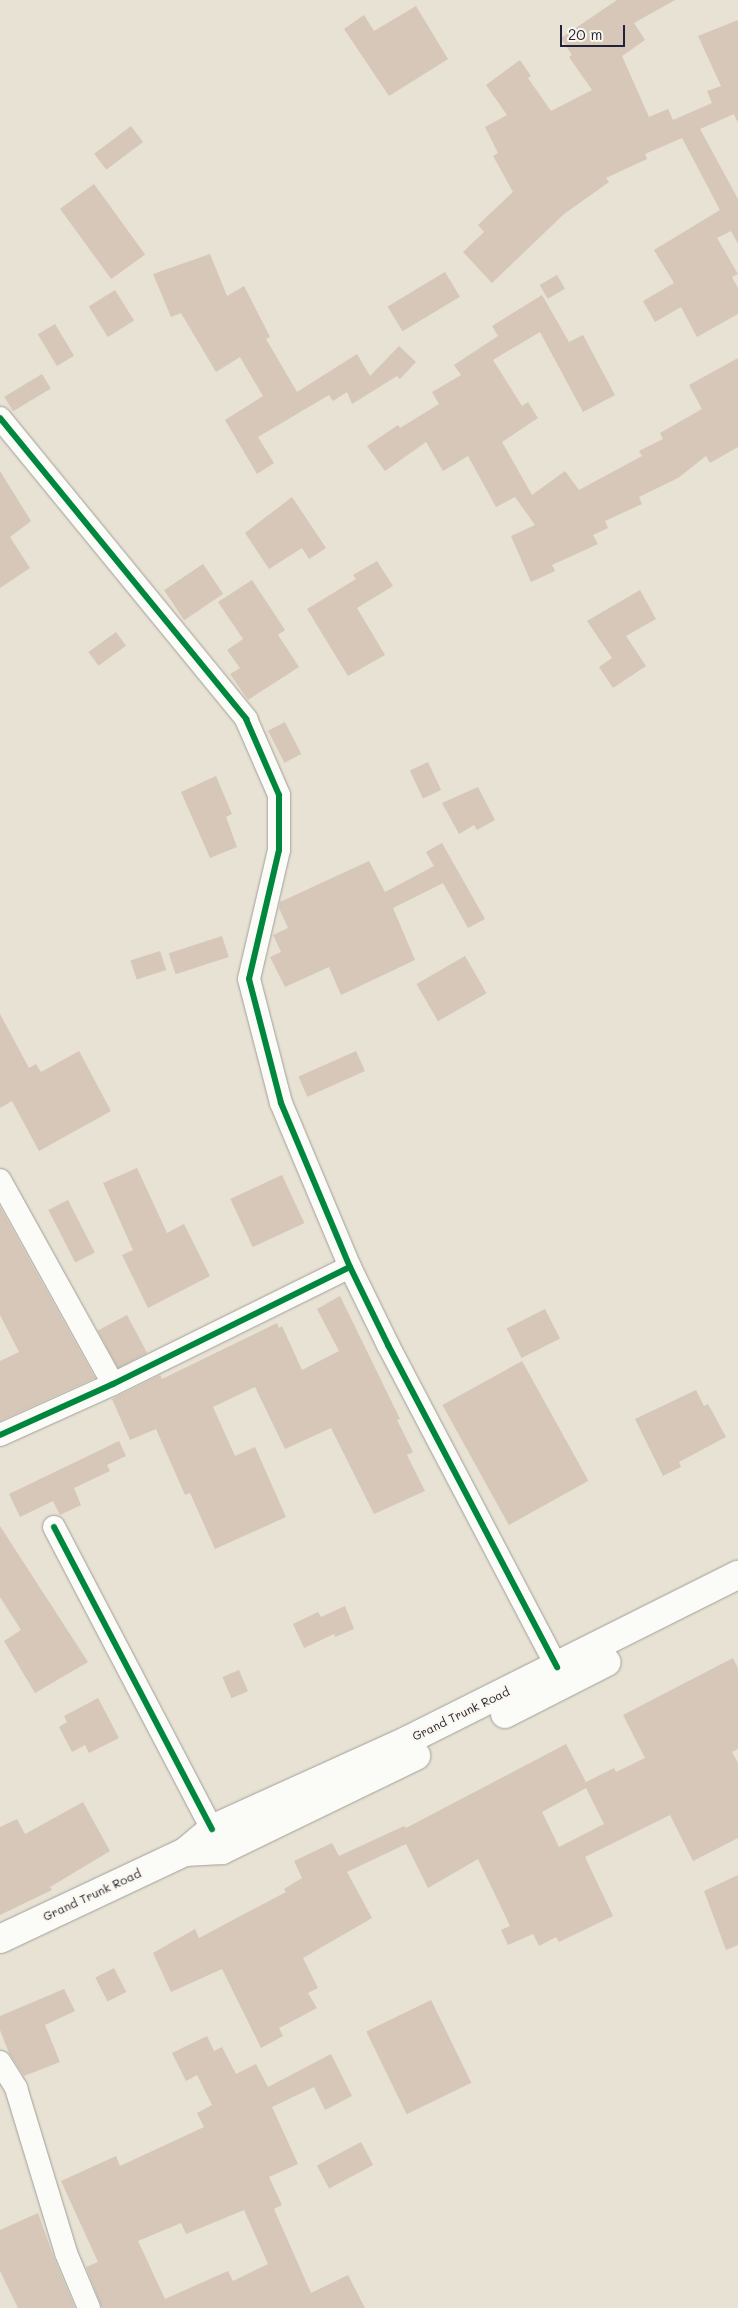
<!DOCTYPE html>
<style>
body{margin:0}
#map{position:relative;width:738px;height:2308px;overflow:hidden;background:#e7e2d3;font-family:Mali,sans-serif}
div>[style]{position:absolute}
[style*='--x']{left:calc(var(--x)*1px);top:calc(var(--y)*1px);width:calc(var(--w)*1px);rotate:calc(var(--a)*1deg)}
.building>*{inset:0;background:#d6c7b9;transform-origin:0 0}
.roads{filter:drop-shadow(0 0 1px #a29f9a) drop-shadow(0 0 1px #a29f9a)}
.street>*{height:22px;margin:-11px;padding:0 11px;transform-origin:11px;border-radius:11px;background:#fbfbf8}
.highway>*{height:28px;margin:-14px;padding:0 14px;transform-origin:14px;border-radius:14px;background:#fbfbf8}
.cycleway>*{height:6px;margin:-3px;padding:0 3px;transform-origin:3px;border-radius:3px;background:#00873e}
span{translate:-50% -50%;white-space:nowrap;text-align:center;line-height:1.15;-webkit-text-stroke:4.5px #fbf7ec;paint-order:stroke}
.street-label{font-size:12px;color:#22223b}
.scale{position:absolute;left:560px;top:25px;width:65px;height:22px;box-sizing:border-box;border:2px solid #22223b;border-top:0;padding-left:6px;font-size:15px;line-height:18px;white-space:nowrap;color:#22223b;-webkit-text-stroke:4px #fbf7ec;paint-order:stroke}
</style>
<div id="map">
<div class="building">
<div style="clip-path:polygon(617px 0,675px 0,634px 23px,645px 40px,622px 56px,649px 117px,668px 109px,673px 120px,712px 103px,707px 91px,721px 86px,698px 36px,738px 20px,738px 123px,734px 114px,700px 129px,738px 199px,738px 244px,731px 231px,717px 238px,738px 274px,732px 277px,738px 288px,738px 314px,697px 337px,681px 307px,655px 322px,643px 301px,674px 283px,654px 250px,720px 210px,682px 138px,645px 154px,647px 159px,606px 178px,609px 182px,564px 214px,492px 283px,463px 252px,484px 232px,478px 225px,513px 192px,493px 156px,498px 153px,485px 127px,507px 115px,486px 85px,520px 60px,531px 76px,528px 78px,551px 111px,592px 90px,569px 57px,572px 55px,561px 38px)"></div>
<div style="clip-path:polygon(416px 6px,448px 59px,389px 96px,344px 29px,364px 15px,374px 31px)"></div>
<div style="left:131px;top:126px;width:20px;height:46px;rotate:53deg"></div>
<div style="left:94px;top:184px;width:87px;height:42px;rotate:54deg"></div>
<div style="clip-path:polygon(210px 254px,227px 296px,244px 286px,270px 337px,266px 339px,297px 392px,357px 354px,370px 376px,399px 346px,416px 362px,400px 379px,397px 376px,352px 404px,347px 392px,333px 401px,329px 395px,258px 437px,274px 463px,257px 474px,225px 420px,263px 396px,240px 357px,216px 372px,181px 313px,171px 317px,153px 274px)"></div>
<div style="left:445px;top:272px;width:29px;height:67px;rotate:59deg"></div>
<div style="left:557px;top:275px;width:16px;height:20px;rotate:60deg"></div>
<div style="left:115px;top:290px;width:36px;height:31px;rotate:58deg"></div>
<div style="clip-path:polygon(542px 295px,569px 342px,583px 335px,615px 395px,583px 412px,540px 332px,493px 360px,522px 406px,528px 402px,538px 418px,502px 442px,532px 495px,565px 471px,579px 490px,642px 456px,639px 451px,663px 439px,660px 433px,702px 409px,689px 385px,738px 358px,738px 447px,710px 463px,706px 456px,678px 478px,639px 497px,642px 504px,605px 521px,608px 528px,593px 535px,598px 544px,552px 565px,555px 571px,531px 582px,511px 536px,535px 525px,515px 497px,496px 507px,468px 456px,443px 471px,426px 442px,385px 471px,367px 446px,398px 425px,400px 428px,439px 404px,432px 392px,461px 375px,454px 365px,498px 336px,492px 326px)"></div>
<div style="left:55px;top:324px;width:37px;height:20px;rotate:59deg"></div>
<div style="left:42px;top:374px;width:17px;height:44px;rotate:59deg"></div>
<div style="clip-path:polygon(0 471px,31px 521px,10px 537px,30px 568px,0 588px)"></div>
<div style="clip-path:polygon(292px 497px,326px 548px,309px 559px,302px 548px,269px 569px,245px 533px)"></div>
<div style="clip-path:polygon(377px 561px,393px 586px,357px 608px,385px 655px,348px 676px,307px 609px,356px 579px,353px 575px)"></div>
<div style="left:203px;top:564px;width:36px;height:47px;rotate:56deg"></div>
<div style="clip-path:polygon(252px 580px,285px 630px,278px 635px,299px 667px,248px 700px,230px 674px,240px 668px,227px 650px,243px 639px,218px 602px)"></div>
<div style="clip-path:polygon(640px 590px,656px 619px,626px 636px,646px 666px,613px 688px,599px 667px,612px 658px,587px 621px)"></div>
<div style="left:116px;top:632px;width:17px;height:34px;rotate:54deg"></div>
<div style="left:285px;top:722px;width:36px;height:19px;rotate:63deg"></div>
<div style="left:428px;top:762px;width:31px;height:20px;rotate:65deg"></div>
<div style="clip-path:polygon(216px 776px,232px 814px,226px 817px,237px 847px,210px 858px,181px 792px)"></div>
<div style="clip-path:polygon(478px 787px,495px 820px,477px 830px,474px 825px,459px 834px,442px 803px)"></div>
<div style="clip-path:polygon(442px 843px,485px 919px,468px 928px,443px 883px,393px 908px,415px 960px,341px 995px,329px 967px,285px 987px,270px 957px,281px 952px,273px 935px,288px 928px,279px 908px,280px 902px,369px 861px,385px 892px,434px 866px,426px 852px)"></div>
<div style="left:222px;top:936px;width:22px;height:56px;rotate:72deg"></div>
<div style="left:160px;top:951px;width:20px;height:31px;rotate:72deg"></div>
<div style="left:465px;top:956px;width:43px;height:56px;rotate:60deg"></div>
<div style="clip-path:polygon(0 1014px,29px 1068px,36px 1064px,41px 1072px,79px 1051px,111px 1111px,39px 1151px,12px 1101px,0 1108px)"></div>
<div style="left:356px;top:1051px;width:22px;height:63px;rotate:66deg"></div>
<div style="clip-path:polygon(137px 1168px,167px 1233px,184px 1224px,210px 1276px,148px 1308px,122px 1255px,133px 1250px,103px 1183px)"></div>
<div style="left:282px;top:1175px;width:53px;height:57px;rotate:65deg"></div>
<div style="left:68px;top:1200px;width:59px;height:22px;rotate:63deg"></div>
<div style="clip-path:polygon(0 1207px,95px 1378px,0 1421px,0 1361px,19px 1352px,0 1315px)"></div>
<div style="clip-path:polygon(340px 1296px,400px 1419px,397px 1420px,413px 1452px,407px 1455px,425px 1491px,374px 1514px,331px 1428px,285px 1449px,255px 1387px,213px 1407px,235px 1456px,255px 1447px,286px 1517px,215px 1549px,190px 1493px,185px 1495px,156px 1429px,130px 1440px,112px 1399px,160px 1375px,162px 1379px,277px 1323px,279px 1328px,282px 1326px,302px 1370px,339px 1351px,317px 1309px)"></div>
<div style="left:545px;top:1309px;width:33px;height:43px;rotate:63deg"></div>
<div style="left:127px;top:1315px;width:43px;height:33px;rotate:62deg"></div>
<div style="left:522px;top:1361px;width:137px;height:91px;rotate:61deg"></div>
<div style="clip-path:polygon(696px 1390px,704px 1406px,708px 1404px,726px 1437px,679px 1462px,681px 1467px,663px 1476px,635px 1419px)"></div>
<div style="clip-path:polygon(119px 1441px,126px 1456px,107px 1465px,110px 1471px,74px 1488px,81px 1505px,60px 1515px,53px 1501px,20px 1517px,9px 1494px)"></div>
<div style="clip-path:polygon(0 1526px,88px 1662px,35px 1693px,4px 1641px,21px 1630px,0 1597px)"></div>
<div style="clip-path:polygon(345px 1606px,354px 1629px,335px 1637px,334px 1634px,304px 1648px,293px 1624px,318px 1612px,321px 1617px)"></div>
<div style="clip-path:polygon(evenodd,733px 1658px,738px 1668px,738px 1749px,732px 1752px,738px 1763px,738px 1838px,693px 1861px,670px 1815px,585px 1857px,613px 1916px,559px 1942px,556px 1937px,539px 1946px,533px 1934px,508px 1945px,501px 1930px,510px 1926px,478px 1859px,428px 1888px,406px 1844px,347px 1872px,372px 1918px,303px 1958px,318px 1988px,308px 1993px,317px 2008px,279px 2028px,283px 2036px,261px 2048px,222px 1969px,171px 1992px,153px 1953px,195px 1929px,199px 1938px,286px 1892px,284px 1889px,302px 1878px,294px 1861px,332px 1843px,339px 1856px,404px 1826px,406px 1828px,566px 1744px,586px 1782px,614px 1768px,616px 1772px,645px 1758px,623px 1715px,733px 1658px,586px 1788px,604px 1824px,559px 1847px,542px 1812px,586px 1788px)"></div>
<div style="left:239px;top:1670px;width:23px;height:18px;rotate:67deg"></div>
<div style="clip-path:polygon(98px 1698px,119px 1738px,89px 1753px,85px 1745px,72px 1752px,59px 1727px,67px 1722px,64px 1716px)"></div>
<div style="clip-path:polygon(83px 1802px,110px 1851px,50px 1887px,52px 1890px,0 1915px,0 1827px,17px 1819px,25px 1834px)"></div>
<div style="clip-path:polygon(738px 1875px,738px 1945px,726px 1950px,704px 1891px)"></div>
<div style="left:114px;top:1968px;width:27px;height:21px;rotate:63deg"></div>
<div style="clip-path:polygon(64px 1989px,75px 2011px,45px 2025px,60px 2062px,24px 2076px,9px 2053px,0 2030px,0 2016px)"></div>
<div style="left:431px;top:2000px;width:92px;height:72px;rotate:64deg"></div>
<div style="clip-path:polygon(evenodd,207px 2036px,214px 2051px,222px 2047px,236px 2074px,256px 2064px,268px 2087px,331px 2054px,352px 2096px,325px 2110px,314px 2087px,272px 2107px,298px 2164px,269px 2177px,282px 2205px,274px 2209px,311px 2293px,348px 2275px,365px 2308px,102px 2308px,86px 2267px,98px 2262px,61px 2181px,116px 2156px,120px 2166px,204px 2127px,197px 2113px,212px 2105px,197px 2075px,186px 2081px,172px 2053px,207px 2036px,244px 2210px,268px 2264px,233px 2281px,228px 2271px,165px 2299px,138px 2241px,181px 2223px,186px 2234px,244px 2210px)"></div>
<div style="left:361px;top:2142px;width:26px;height:50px;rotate:62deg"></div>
<div style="clip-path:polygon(38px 2213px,54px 2258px,75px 2308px,18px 2308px,0 2271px,0 2230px)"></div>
</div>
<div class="roads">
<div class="street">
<div style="--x:0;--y:418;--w:389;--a:50.7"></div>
<div style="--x:246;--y:719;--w:83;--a:66.5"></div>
<div style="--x:279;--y:795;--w:55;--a:90"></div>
<div style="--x:279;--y:850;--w:132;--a:103.1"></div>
<div style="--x:249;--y:979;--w:128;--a:75.5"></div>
<div style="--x:281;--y:1103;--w:178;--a:67.2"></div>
<div style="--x:350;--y:1267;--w:87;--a:64"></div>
<div style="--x:388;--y:1345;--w:364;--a:62.3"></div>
<div style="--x:0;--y:1180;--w:233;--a:61"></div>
<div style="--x:0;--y:1435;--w:124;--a:-24.3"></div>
<div style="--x:113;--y:1384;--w:264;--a:-26.3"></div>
<div style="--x:54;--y:1527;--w:341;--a:62.4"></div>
<div style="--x:0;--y:2062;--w:31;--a:58"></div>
<div style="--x:16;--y:2088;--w:172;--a:73.1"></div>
<div style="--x:66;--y:2253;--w:60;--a:67.3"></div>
</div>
<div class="highway">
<div style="--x:505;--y:1714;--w:114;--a:-27"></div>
<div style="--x:185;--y:1852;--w:37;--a:-3"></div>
<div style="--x:222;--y:1850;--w:216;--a:-25.9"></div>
<div style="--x:0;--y:1939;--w:204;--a:-25.2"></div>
<div style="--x:185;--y:1852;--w:35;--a:-40"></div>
<div style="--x:212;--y:1829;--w:215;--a:-24.4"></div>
<div style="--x:408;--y:1740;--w:369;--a:-26.6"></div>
</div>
</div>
<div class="cycleway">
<div style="--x:0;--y:418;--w:389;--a:50.7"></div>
<div style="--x:246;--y:719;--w:83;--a:66.5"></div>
<div style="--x:279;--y:795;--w:55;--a:90"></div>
<div style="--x:279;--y:850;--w:132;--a:103.1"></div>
<div style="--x:249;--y:979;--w:128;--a:75.5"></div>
<div style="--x:281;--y:1103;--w:178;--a:67.2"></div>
<div style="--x:350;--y:1267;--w:87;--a:64"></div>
<div style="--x:388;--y:1345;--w:364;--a:62.3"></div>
<div style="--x:0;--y:1435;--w:124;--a:-24.3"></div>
<div style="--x:113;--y:1384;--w:264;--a:-26.3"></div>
<div style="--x:54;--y:1527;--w:341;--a:62.4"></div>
</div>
<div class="street-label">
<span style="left:461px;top:1714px;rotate:-26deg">Grand Trunk Road</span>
<span style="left:92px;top:1895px;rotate:-25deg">Grand Trunk Road</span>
</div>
<div class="scale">20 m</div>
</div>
